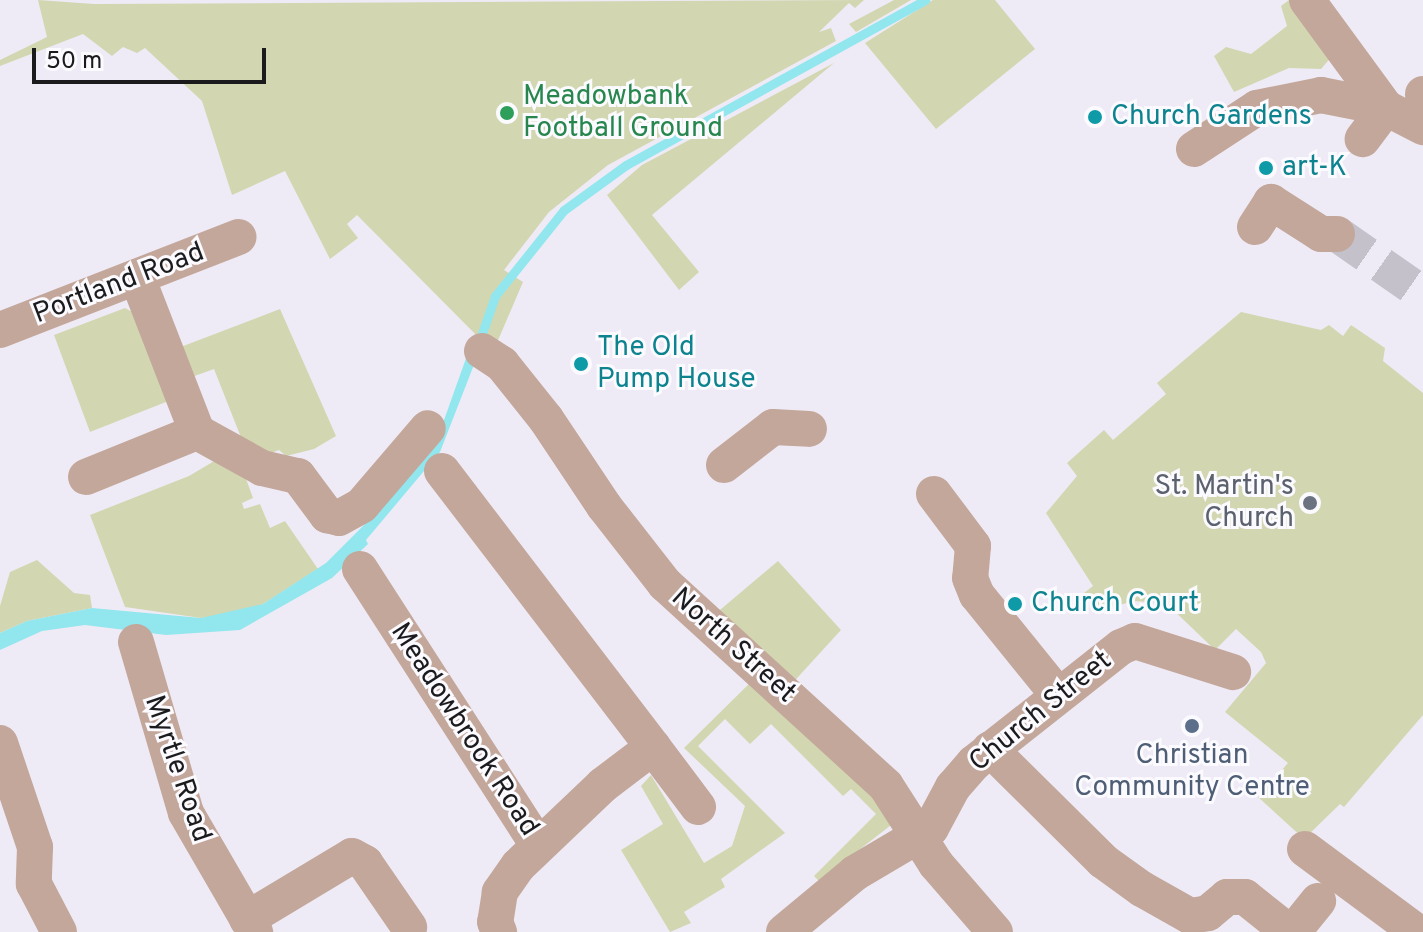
<!DOCTYPE html>
<style>
body{margin:0}
#map{position:relative;width:1423px;height:932px;overflow:hidden;background:#efebf6;font-family:Overpass,sans-serif}
div>[style]{position:absolute}
[style*='--x']{left:calc(var(--x)*1px);top:calc(var(--y)*1px);width:calc(var(--w)*1px);rotate:calc(var(--a)*1deg)}
.green>*{inset:0;background:#d2d7b1}
.water>*{inset:0;background:#92e6ed}
.stream>*{height:9px;margin:-4.5px;padding:0 4.5px;transform-origin:4.5px;border-radius:4.5px;background:#92e6ed}
.minor-tunnel>*{height:36px;margin-top:-18px;transform-origin:0;background:repeating-linear-gradient(90deg,#c5c1cb 0 36px,transparent 0 54px)}
.minor>*{height:36px;margin:-18px;padding:0 18px;transform-origin:18px;border-radius:18px;background:#c3a79b}
.dots>*{width:22px;height:22px;translate:-50% -50%;box-sizing:border-box;border:4px solid #fbfafe;border-radius:50%}
span{translate:-50% -50%;white-space:nowrap;text-align:center;line-height:1.15;-webkit-text-stroke:6px #fbfafe;paint-order:stroke}
.leisure-label{font-size:28px;color:#27864d}
.left{translate:0 -50%;text-align:left}
.culture-label{font-size:28px;color:#0d838f}
.street-label{font-size:28px;color:#1b1a1d}
.worship-label{font-size:28px;color:#5b616d}
.right{translate:-100% -50%;text-align:right}
.service-label{font-size:28px;color:#4e5e75}
.scale{position:absolute;left:32px;top:48px;width:234px;height:36px;box-sizing:border-box;border:4px solid #1b1a1d;border-top:0;padding-left:10px;font-size:24px;line-height:28px;white-space:nowrap;color:#1b1a1d;-webkit-text-stroke:6px #fbfafe;paint-order:stroke}
</style>
<div id="map">
<div class="green">
<div style="clip-path:polygon(38px 0,94px 4px,864px 0,855px 8px,849px 3px,819px 32px,831px 28px,836px 41px,608px 165px,549px 212px,504px 270px,523px 282px,493px 352px,357px 215px,347px 224px,358px 238px,330px 259px,285px 171px,232px 195px,202px 101px,145px 48px,137px 53px,123px 47px,112px 56px,83px 34px,0 66px,0 60px,47px 37px)"></div>
<div style="clip-path:polygon(894px 0,911px 0,856px 32px,849px 24px)"></div>
<div style="clip-path:polygon(933px 0,995px 0,1035px 49px,936px 129px,865px 43px)"></div>
<div style="clip-path:polygon(1289px 0,1296px 0,1334px 54px,1321px 69px,1289px 68px,1234px 92px,1214px 56px,1226px 47px,1251px 54px,1287px 26px,1281px 6px)"></div>
<div style="clip-path:polygon(834px 63px,652px 215px,699px 272px,679px 290px,607px 195px,642px 165px)"></div>
<div style="clip-path:polygon(125px 308px,136px 314px,171px 400px,90px 432px,54px 335px)"></div>
<div style="clip-path:polygon(280px 309px,336px 436px,314px 449px,286px 456px,279px 450px,260px 457px,244px 445px,214px 369px,189px 378px,178px 348px)"></div>
<div style="clip-path:polygon(1241px 312px,1321px 330px,1329px 325px,1343px 336px,1351px 325px,1385px 348px,1383px 361px,1423px 393px,1423px 715px,1344px 807px,1340px 804px,1304px 839px,1258px 797px,1288px 763px,1225px 712px,1266px 663px,1261px 652px,1236px 629px,1215px 650px,1166px 603px,1133px 601px,1097px 612px,1084px 593px,1093px 586px,1046px 513px,1077px 476px,1067px 463px,1104px 430px,1113px 440px,1166px 394px,1157px 383px)"></div>
<div style="clip-path:polygon(221px 457px,241px 465px,253px 498px,242px 503px,244px 509px,260px 504px,270px 528px,285px 521px,318px 569px,263px 604px,232px 614px,201px 618px,125px 607px,90px 515px,189px 476px)"></div>
<div style="clip-path:polygon(37px 560px,74px 593px,90px 595px,92px 608px,27px 621px,0 633px,0 606px,10px 572px)"></div>
<div style="clip-path:polygon(778px 561px,841px 630px,788px 688px,714px 615px)"></div>
<div style="clip-path:polygon(757px 676px,794px 709px,895px 822px,819px 881px,814px 876px,876px 814px,851px 789px,843px 796px,771px 724px,750px 744px,725px 719px,698px 746px,785px 833px,721px 879px,725px 887px,684px 912px,691px 923px,670px 932px,621px 850px,663px 824px,641px 786px,651px 775px,704px 863px,732px 846px,745px 806px,684px 748px)"></div>
</div>
<div class="water">
<div style="clip-path:polygon(469px 350px,477px 357px,440px 452px,366px 540px,368px 544px,332px 578px,240px 630px,166px 635px,85px 625px,42px 631px,0 650px,0 633px,27px 621px,92px 608px,201px 618px,263px 604px,326px 563px,380px 509px,439px 434px)"></div>
</div>
<div class="stream">
<div style="--x:479;--y:342;--w:49;--a:-70.8"></div>
<div style="--x:495;--y:296;--w:110;--a:-51.3"></div>
<div style="--x:564;--y:210;--w:77;--a:-36"></div>
<div style="--x:626;--y:165;--w:342;--a:-28.9"></div>
</div>
<div class="minor-tunnel">
<div style="--x:1337;--y:234;--w:105;--a:34.9"></div>
</div>
<div class="minor">
<div style="--x:1307;--y:0;--w:134;--a:53.8"></div>
<div style="--x:1386;--y:108;--w:42;--a:27.2"></div>
<div style="--x:1423;--y:95;--w:1;--a:-90"></div>
<div style="--x:1194;--y:149;--w:75;--a:-33.1"></div>
<div style="--x:1257;--y:108;--w:65;--a:-11.5"></div>
<div style="--x:1321;--y:95;--w:66;--a:11.3"></div>
<div style="--x:1386;--y:108;--w:39;--a:127"></div>
<div style="--x:1255;--y:227;--w:30;--a:-57"></div>
<div style="--x:1271;--y:202;--w:59;--a:32.6"></div>
<div style="--x:1321;--y:234;--w:16;--a:0"></div>
<div style="--x:137;--y:277;--w:166;--a:68.8"></div>
<div style="--x:0;--y:330;--w:256;--a:-21.3"></div>
<div style="--x:482;--y:351;--w:24;--a:33"></div>
<div style="--x:502;--y:364;--w:70;--a:51.3"></div>
<div style="--x:546;--y:419;--w:105;--a:56.3"></div>
<div style="--x:604;--y:506;--w:99;--a:52"></div>
<div style="--x:665;--y:584;--w:299;--a:42.4"></div>
<div style="--x:886;--y:786;--w:93;--a:57.3"></div>
<div style="--x:936;--y:864;--w:90;--a:49.1"></div>
<div style="--x:197;--y:432;--w:74;--a:29"></div>
<div style="--x:262;--y:468;--w:37;--a:13"></div>
<div style="--x:298;--y:476;--w:49;--a:53.4"></div>
<div style="--x:327;--y:515;--w:12;--a:14"></div>
<div style="--x:339;--y:518;--w:26;--a:-29"></div>
<div style="--x:362;--y:505;--w:101;--a:-49.4"></div>
<div style="--x:724;--y:465;--w:62;--a:-37.8"></div>
<div style="--x:773;--y:427;--w:36;--a:3"></div>
<div style="--x:442;--y:471;--w:347;--a:52.6"></div>
<div style="--x:653;--y:747;--w:63;--a:142.8"></div>
<div style="--x:603;--y:785;--w:117;--a:136.4"></div>
<div style="--x:518;--y:866;--w:32;--a:125"></div>
<div style="--x:500;--y:892;--w:30;--a:99"></div>
<div style="--x:495;--y:922;--w:11;--a:68"></div>
<div style="--x:86;--y:477;--w:120;--a:-22.1"></div>
<div style="--x:934;--y:494;--w:65;--a:53.1"></div>
<div style="--x:973;--y:546;--w:32;--a:95"></div>
<div style="--x:970;--y:578;--w:18;--a:68"></div>
<div style="--x:977;--y:595;--w:129;--a:51"></div>
<div style="--x:360;--y:569;--w:328;--a:57.2"></div>
<div style="--x:136;--y:642;--w:178;--a:73.7"></div>
<div style="--x:186;--y:813;--w:138;--a:59.9"></div>
<div style="--x:0;--y:743;--w:110;--a:71.4"></div>
<div style="--x:35;--y:847;--w:37;--a:92"></div>
<div style="--x:34;--y:884;--w:54;--a:62.5"></div>
<div style="--x:653;--y:747;--w:75;--a:53.1"></div>
<div style="--x:990;--y:749;--w:159;--a:44.7"></div>
<div style="--x:1103;--y:861;--w:48;--a:35.7"></div>
<div style="--x:1142;--y:889;--w:55;--a:29.4"></div>
<div style="--x:1190;--y:916;--w:18;--a:-9"></div>
<div style="--x:1208;--y:913;--w:25;--a:-40"></div>
<div style="--x:1227;--y:897;--w:18;--a:0"></div>
<div style="--x:1245;--y:897;--w:56;--a:38.5"></div>
<div style="--x:1305;--y:849;--w:139;--a:36.5"></div>
<div style="--x:247;--y:919;--w:122;--a:-31"></div>
<div style="--x:352;--y:856;--w:15;--a:28"></div>
<div style="--x:365;--y:863;--w:78;--a:55.5"></div>
<div style="--x:784;--y:932;--w:92;--a:-39.7"></div>
<div style="--x:855;--y:873;--w:88;--a:-30.6"></div>
<div style="--x:931;--y:828;--w:47;--a:-61.8"></div>
<div style="--x:953;--y:787;--w:32;--a:-49"></div>
<div style="--x:974;--y:763;--w:187;--a:-38.3"></div>
<div style="--x:1121;--y:647;--w:15;--a:-23"></div>
<div style="--x:1135;--y:641;--w:103;--a:17.6"></div>
<div style="--x:1293;--y:932;--w:40;--a:-51"></div>
</div>
<div class="dots">
<div style="left:507px;top:113px;background:#2e9e5b"></div>
<div style="left:1095px;top:117px;background:#0f9aa8"></div>
<div style="left:1266px;top:168px;background:#0f9aa8"></div>
<div style="left:581px;top:364px;background:#0f9aa8"></div>
<div style="left:1310px;top:503px;background:#6b7280"></div>
<div style="left:1015px;top:604px;background:#0f9aa8"></div>
<div style="left:1192px;top:726px;background:#5c6f8a"></div>
</div>
<div class="leisure-label">
<span class="left" style="left:523px;top:113px">Meadowbank<br>Football Ground</span>
</div>
<div class="culture-label">
<span class="left" style="left:1111px;top:117px">Church Gardens</span>
<span class="left" style="left:1282px;top:168px">art-K</span>
<span class="left" style="left:597px;top:364px">The Old<br>Pump House</span>
<span class="left" style="left:1031px;top:604px">Church Court</span>
</div>
<div class="street-label">
<span style="left:119px;top:284px;rotate:-21deg">Portland Road</span>
<span style="left:733px;top:646px;rotate:42deg">North Street</span>
<span style="left:1041px;top:712px;rotate:-39deg">Church Street</span>
<span style="left:464px;top:730px;rotate:57deg">Meadowbrook Road</span>
<span style="left:177px;top:769px;rotate:71deg">Myrtle Road</span>
</div>
<div class="worship-label">
<span class="right" style="left:1294px;top:503px">St. Martin's<br>Church</span>
</div>
<div class="service-label">
<span style="left:1192px;top:772px">Christian<br>Community Centre</span>
</div>
<div class="scale">50 m</div>
</div>
